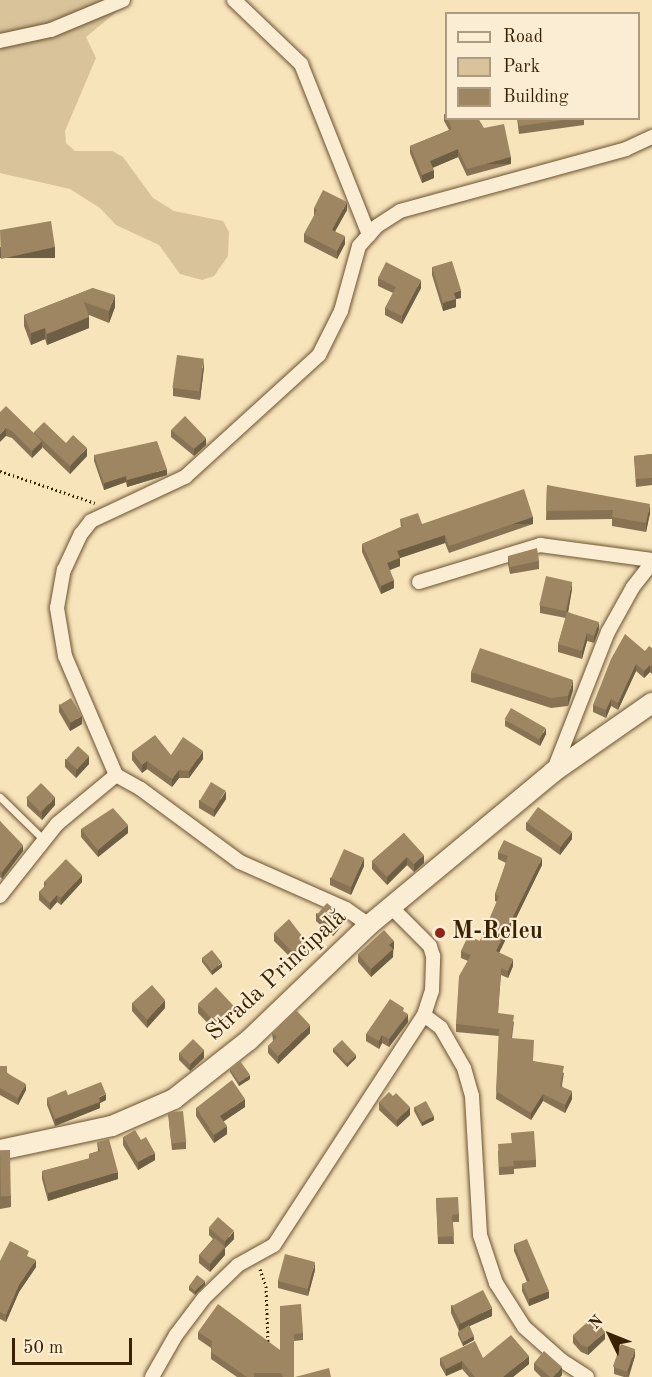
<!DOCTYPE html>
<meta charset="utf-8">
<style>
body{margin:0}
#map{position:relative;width:652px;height:1377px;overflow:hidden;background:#f8e4bb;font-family:"Old Standard TT",serif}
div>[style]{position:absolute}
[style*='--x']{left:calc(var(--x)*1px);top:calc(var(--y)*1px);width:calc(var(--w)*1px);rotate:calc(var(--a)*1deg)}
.green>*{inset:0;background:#d8c39b}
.path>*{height:3px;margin-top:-1.5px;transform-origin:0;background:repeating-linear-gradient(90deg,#3a2100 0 1.5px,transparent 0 4.5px)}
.roads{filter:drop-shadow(0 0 2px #6a522f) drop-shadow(0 0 2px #6a522f)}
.lane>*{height:7px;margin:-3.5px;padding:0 3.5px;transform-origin:3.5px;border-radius:3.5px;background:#faedd3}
.street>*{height:14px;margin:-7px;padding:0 7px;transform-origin:7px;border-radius:7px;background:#faedd3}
.secondary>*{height:20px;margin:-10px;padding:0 10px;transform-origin:10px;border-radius:10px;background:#faedd3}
.wall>*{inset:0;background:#877353}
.shaded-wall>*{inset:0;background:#6e5e44;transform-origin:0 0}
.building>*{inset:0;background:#9d8661;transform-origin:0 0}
.dots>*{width:16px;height:16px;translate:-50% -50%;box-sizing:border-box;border:3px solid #faedd3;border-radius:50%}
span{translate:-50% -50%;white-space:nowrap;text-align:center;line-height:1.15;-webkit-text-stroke:4.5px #faedd3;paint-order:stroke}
.poi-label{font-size:24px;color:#3a2100;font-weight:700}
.left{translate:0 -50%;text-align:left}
.street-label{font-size:24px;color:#3a2100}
.legend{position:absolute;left:445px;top:12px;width:195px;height:108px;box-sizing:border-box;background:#faedd3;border:2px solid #ad9b7f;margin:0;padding:8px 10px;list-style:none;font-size:18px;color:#3a2100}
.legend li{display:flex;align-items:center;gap:12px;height:30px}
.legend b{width:30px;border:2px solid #ad9b7f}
.north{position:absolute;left:580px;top:1305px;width:60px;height:60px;-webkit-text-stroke:4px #faedd3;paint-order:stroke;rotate:313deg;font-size:16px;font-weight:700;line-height:24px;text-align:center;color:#3a2100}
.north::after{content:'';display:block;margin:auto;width:21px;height:27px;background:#3a2100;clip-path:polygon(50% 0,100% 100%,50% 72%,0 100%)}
.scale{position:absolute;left:12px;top:1338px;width:120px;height:27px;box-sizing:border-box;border:3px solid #3a2100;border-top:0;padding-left:8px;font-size:18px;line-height:21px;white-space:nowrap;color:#3a2100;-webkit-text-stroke:4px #faedd3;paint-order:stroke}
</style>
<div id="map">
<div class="green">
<div style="clip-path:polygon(0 0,131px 0,86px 37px,96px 58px,65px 131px,66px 143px,75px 151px,112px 151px,123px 157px,153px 198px,174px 211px,223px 221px,229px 232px,228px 256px,214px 276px,202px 280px,180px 274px,159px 245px,116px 225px,100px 208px,70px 189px,0 173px)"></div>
</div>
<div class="path">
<div style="--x:0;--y:471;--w:100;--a:18.6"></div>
<div style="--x:260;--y:1269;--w:18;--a:71"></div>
<div style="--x:266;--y:1286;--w:56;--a:88"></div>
</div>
<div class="roads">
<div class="lane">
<div style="--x:0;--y:797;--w:63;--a:44.4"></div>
</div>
<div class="street">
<div style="--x:234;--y:0;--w:93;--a:43.7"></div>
<div style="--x:301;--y:64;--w:184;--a:68.3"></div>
<div style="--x:0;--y:41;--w:52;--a:-12.2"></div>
<div style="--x:51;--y:30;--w:78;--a:-22.6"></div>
<div style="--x:419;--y:582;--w:127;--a:-17"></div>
<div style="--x:540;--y:545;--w:113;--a:7.6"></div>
<div style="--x:553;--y:772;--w:150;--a:-68.6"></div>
<div style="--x:608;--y:632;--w:51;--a:-60.9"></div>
<div style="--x:633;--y:587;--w:31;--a:-52"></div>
<div style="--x:0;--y:896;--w:92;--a:-51.6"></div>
<div style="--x:57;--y:824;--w:77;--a:-39.7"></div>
<div style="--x:369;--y:925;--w:28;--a:-145"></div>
<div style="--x:346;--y:909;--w:116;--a:-156.1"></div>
<div style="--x:240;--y:862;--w:123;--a:-143.6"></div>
<div style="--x:141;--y:789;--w:29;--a:-151"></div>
<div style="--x:116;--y:775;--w:129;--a:-113.2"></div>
<div style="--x:65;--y:656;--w:49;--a:-99.5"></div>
<div style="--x:57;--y:608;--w:39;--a:-80"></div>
<div style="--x:64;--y:570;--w:40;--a:-65"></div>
<div style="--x:81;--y:534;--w:16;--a:-52"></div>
<div style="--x:91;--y:521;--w:104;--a:-25.1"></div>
<div style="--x:185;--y:477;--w:181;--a:-42.3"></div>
<div style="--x:319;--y:355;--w:49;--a:-63.4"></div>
<div style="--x:341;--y:311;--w:67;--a:-74.5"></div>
<div style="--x:359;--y:246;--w:27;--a:-48"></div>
<div style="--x:377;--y:226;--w:27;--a:-33"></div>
<div style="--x:400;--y:211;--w:234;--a:-15.3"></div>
<div style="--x:626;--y:149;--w:29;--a:-25"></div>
<div style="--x:424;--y:1015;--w:21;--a:37"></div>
<div style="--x:441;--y:1028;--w:46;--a:60.1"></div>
<div style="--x:464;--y:1068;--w:29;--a:74"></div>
<div style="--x:472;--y:1096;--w:139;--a:86.7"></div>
<div style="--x:480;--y:1235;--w:51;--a:71.6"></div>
<div style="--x:496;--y:1283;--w:52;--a:57.5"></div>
<div style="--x:524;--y:1327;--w:50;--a:41.7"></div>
<div style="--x:561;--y:1360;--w:31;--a:33"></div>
<div style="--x:152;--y:1377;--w:48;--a:-60.3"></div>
<div style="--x:176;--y:1335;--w:46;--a:-52.9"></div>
<div style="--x:204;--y:1298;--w:47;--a:-44.1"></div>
<div style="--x:238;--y:1265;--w:41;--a:-29.1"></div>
<div style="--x:274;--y:1245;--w:275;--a:-56.9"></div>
<div style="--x:424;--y:1015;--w:25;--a:-72"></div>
<div style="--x:432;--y:991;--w:35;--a:-88"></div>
<div style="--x:433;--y:956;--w:10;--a:-107"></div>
<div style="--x:430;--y:946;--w:54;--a:-135"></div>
</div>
<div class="secondary">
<div style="--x:0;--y:1150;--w:115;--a:-12.1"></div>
<div style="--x:112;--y:1126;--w:68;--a:-23.5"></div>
<div style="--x:174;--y:1099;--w:95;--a:-38.2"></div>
<div style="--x:249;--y:1040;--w:166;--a:-43.8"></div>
<div style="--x:369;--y:925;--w:239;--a:-39.7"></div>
<div style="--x:553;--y:772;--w:121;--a:-34.9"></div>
</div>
</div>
<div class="wall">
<div style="clip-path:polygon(444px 114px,484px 128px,511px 164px,467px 176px,458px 157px,432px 168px,434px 178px,422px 183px,410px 153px,410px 146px,449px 130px,444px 121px)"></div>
<div style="clip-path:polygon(517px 118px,584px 118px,584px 125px,519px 134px)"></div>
<div style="clip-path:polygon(314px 208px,347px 210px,335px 231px,345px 244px,337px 259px,304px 242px,304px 234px,314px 216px)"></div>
<div style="clip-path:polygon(432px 267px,461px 298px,456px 299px,456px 307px,443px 311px,432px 275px)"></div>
<div style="clip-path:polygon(378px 278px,421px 288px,402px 324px,385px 315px,385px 308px,393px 293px,378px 286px)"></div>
<div style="clip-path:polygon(93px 288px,115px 307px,109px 323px,89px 315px,89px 328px,47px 345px,45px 339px,31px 345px,24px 326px,24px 315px)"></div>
<div style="clip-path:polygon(204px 367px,200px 400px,173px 396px,173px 388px)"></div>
<div style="clip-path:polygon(0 412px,34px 433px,34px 432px,66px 443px,87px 456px,70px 474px,42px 447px,42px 448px,32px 458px,12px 438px,6px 436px)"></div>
<div style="clip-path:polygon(171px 430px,206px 445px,194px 456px,171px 437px)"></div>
<div style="clip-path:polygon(652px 454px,652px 485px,636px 487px,634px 456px)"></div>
<div style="clip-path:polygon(94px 455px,167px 475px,127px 487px,126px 482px,104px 490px,94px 461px)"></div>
<div style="clip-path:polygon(547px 485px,650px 513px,646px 532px,612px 526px,612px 519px,546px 520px)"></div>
<div style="clip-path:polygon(400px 519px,422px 524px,533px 524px,449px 553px,445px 543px,400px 558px,400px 566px,390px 570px,394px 588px,381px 594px,362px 552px,362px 544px,401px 527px)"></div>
<div style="clip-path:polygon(508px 556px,539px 561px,539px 569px,510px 574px,508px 564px)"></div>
<div style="clip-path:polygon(572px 589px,568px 612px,599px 629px,594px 643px,587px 641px,582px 659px,558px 652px,558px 644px,566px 618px,540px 613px,540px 605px)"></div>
<div style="clip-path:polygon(652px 648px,652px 674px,650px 672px,644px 678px,636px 671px,618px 710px,611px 706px,606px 718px,593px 712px,593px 705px,645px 651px)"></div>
<div style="clip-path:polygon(471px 672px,573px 690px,568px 706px,551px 708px,471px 682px)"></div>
<div style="clip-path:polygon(59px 704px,82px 724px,70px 731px,59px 712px)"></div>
<div style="clip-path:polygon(505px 720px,546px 734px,540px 746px,505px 726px)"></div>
<div style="clip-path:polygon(132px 752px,171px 755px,203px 759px,189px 778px,179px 778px,172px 787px,147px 769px,142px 773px,132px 760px)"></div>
<div style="clip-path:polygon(65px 759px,89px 764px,76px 778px,65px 767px)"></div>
<div style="clip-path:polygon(27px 798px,55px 805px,42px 820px,27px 806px)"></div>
<div style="clip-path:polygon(226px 799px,214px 817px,199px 808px,199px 800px)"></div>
<div style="clip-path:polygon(0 821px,23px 851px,2px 879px,0 877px)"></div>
<div style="clip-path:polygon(526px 822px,572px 839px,560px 855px,526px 830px)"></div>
<div style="clip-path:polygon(81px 829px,128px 833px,98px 857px,81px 837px)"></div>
<div style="clip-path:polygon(404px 833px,424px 863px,414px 872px,407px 865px,387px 885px,372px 869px,372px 861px)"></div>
<div style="clip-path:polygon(498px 852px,542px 865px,499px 953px,513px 966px,508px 978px,501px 975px,498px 1013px,514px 1022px,512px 1038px,533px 1061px,564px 1073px,562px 1086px,572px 1099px,565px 1113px,543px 1101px,531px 1120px,496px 1099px,499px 1036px,456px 1032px,456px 1024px,468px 961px,461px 958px,461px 951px,480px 941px,497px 902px,495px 901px,495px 894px,506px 863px,498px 859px)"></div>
<div style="clip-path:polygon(364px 866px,351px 895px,330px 885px,330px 878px)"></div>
<div style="clip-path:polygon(44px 882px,82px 882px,61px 905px,57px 902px,50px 910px,39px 900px,39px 892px,44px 887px)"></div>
<div style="clip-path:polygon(316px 913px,343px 924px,333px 936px,316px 921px)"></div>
<div style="clip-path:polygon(274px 933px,309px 952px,297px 964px,274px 941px)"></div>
<div style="clip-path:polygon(394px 941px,393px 957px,371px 977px,358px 962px,358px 954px)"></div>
<div style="clip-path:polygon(202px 958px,222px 967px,212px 975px,202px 962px)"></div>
<div style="clip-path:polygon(132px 1003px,165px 1008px,147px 1028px,132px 1011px)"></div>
<div style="clip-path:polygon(198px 1005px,234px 1013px,215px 1031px,198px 1013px)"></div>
<div style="clip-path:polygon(404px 1012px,408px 1022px,389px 1047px,382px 1043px,379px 1049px,366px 1041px,366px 1034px)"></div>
<div style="clip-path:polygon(272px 1033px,310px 1033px,278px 1064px,268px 1053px,268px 1046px,273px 1041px)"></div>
<div style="clip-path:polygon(333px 1048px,356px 1058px,347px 1067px,333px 1052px)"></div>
<div style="clip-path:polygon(179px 1053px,204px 1058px,190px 1071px,179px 1060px)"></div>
<div style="clip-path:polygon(0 1066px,26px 1090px,18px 1105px,0 1095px)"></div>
<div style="clip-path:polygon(230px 1069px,250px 1079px,239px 1086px,230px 1072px)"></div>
<div style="clip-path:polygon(68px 1095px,106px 1100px,100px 1103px,100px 1108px,55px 1126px,47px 1105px,47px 1098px)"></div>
<div style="clip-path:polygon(379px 1102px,410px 1115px,397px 1127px,379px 1110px)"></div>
<div style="clip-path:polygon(245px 1107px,223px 1121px,227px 1134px,214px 1143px,196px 1116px,196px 1108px)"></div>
<div style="clip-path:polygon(414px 1107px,434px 1120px,422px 1126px,414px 1111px)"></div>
<div style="clip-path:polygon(168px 1113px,186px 1142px,186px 1149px,172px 1150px)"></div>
<div style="clip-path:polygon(511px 1133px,536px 1160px,536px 1167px,514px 1169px,514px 1174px,499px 1175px,498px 1151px,512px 1143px)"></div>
<div style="clip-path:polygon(123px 1137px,141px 1140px,155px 1160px,138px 1170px,123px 1145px)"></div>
<div style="clip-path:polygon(97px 1142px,118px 1179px,48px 1201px,42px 1179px,42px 1171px,89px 1159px,89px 1154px,98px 1151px)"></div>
<div style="clip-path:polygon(0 1151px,11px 1196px,11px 1207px,0 1209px)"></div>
<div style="clip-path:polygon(436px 1198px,459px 1214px,459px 1222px,453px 1222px,454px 1244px,438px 1244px)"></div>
<div style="clip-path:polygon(209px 1228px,234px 1239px,225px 1248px,225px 1255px,210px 1272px,199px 1263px,199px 1255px,213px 1239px,209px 1235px)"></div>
<div style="clip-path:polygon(514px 1244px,549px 1298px,529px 1306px,522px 1291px,522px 1284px,527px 1282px,514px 1251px)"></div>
<div style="clip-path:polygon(29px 1257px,36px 1267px,19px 1292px,6px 1322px,0 1319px,0 1261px)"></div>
<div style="clip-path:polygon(315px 1270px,308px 1296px,278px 1288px,278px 1281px)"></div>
<div style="clip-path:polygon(205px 1285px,195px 1295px,189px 1290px,189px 1286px)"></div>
<div style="clip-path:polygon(451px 1305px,492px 1316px,469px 1326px,474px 1340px,463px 1346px,458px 1335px,458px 1332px,459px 1331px,451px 1313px)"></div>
<div style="clip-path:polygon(280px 1306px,303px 1333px,303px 1340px,294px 1341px,294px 1377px,237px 1377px,211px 1359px,211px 1348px,198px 1339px,198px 1332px,280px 1350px)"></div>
<div style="clip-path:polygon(573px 1335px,605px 1339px,588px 1355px,581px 1352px,573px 1343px)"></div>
<div style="clip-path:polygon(635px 1356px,629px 1377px,624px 1377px,614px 1374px,614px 1367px)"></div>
<div style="clip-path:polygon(440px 1358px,483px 1358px,529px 1364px,513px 1377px,469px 1377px,462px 1369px,446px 1376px,440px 1365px)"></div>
<div style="clip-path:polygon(534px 1363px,562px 1375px,560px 1377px,541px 1377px,534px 1370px)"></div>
</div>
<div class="shaded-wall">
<div style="clip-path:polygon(458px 149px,458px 157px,430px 169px,430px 161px)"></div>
<div style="left:511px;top:157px;width:7px;height:46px;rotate:90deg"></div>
<div style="clip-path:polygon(434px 170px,434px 178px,422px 183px,422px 175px)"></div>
<div style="clip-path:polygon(347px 202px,347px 210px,332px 237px,332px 230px)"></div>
<div style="clip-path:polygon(345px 236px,345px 244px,337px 259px,337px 251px)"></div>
<div style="left:55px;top:247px;width:11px;height:55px;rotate:90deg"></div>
<div style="clip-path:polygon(421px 280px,421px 288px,402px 324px,402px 316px)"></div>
<div style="clip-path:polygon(461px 290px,461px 298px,456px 299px,456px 307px,443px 311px,443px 303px,454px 293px)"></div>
<div style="clip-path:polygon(115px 295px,115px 307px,109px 323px,109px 311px)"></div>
<div style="clip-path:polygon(89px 317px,89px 328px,47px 345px,47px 334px)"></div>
<div style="clip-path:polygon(45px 328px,45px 339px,31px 345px,31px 333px)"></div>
<div style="clip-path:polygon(204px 359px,204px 367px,200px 400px,200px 392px)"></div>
<div style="clip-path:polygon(6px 428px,6px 436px,0 442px,0 434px)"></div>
<div style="clip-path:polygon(206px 438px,206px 445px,194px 456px,194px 449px)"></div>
<div style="clip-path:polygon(42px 441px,42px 448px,32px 458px,32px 451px)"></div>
<div style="clip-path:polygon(87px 448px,87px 456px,70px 474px,70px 466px)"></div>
<div style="clip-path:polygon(167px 469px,167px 475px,127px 487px,127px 480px)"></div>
<div style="clip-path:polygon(126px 476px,126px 482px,104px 490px,104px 483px)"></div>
<div style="clip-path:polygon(650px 504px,650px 513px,646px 532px,646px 523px)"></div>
<div style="left:533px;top:517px;width:7px;height:89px;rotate:90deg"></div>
<div style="clip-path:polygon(445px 535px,445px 543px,400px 558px,400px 566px,387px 571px,387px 563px,397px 551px)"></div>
<div style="clip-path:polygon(394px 580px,394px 588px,381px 594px,381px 586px)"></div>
<div style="clip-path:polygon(572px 582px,572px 589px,567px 618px,567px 610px)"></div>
<div style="clip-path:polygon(599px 622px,599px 629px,594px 643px,594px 636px)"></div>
<div style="clip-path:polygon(587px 633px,587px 641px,582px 659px,582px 651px)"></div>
<div style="clip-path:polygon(636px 664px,636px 671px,618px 710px,618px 703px)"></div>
<div style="clip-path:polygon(650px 665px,650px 672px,644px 678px,644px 671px)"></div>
<div style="clip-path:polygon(573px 680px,573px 690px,568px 706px,568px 696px)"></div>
<div style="clip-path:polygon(611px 699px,611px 706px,606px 718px,606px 710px)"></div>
<div style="clip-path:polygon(82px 716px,82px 724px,70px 731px,70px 723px)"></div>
<div style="clip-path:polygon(546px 728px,546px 734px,540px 746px,540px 739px)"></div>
<div style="clip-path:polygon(203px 751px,203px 759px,189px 778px,189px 771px)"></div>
<div style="clip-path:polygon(89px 756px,89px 764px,76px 778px,76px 770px)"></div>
<div style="clip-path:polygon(147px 761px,147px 769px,142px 773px,142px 765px)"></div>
<div style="clip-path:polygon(179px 770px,179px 778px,172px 787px,172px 779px)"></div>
<div style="clip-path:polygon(226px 791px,226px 799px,214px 817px,214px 810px)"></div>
<div style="clip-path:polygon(55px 797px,55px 805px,42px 820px,42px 812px)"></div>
<div style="clip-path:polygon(128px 825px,128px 833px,98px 857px,98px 850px)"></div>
<div style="clip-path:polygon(572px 832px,572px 839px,560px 855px,560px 847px)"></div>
<div style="clip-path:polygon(23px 845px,23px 851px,2px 879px,2px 872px)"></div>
<div style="clip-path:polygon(424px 855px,424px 863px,414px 872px,414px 864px)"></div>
<div style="clip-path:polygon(407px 857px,407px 865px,387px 885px,387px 877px)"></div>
<div style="clip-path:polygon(364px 858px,364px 866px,351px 895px,351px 887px)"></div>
<div style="clip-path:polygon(542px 858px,542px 865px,496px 959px,496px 951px)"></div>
<div style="clip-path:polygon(82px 875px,82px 882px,61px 905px,61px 898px)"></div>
<div style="clip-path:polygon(57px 895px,57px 902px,50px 910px,50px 903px)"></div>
<div style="clip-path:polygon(343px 917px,343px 924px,333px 936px,333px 928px)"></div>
<div style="clip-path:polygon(394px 941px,394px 949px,389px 953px,389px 945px)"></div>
<div style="clip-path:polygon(309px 945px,309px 952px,297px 964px,297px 957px)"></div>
<div style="clip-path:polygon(393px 949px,393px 957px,371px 977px,371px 969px)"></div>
<div style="clip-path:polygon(513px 959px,513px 966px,508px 978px,508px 971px)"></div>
<div style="clip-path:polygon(222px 963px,222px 967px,212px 975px,212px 971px)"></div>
<div style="clip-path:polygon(165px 1000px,165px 1008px,147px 1028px,147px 1020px)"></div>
<div style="clip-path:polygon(234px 1006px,234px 1013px,215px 1031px,215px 1024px)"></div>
<div style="clip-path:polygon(408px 1014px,408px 1022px,389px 1047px,389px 1039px)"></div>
<div style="clip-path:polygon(310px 1025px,310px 1033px,278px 1064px,278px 1056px)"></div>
<div style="clip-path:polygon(382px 1035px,382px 1043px,379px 1049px,379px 1041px)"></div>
<div style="clip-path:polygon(204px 1050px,204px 1058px,190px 1071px,190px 1064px)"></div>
<div style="clip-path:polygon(356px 1055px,356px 1058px,347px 1067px,347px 1063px)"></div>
<div style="clip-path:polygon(250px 1075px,250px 1079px,239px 1086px,239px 1082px)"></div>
<div style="clip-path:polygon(26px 1084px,26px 1090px,18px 1105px,18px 1098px)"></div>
<div style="clip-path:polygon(572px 1091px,572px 1099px,565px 1113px,565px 1105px)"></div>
<div style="clip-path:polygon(106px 1094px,106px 1100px,100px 1103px,100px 1108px,55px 1126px,55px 1119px)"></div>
<div style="clip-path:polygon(543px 1094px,543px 1101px,531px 1120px,531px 1113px)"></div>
<div style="clip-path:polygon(245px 1099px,245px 1107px,220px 1124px,220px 1116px)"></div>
<div style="clip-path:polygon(410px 1107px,410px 1115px,397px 1127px,397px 1120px)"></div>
<div style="clip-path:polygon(434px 1116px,434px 1120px,422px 1126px,422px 1122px)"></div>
<div style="clip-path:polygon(227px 1126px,227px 1134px,214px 1143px,214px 1135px)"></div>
<div style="clip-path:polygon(155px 1153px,155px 1160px,138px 1170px,138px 1162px)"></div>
<div style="clip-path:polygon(118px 1172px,118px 1179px,48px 1201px,48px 1193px)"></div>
<div style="clip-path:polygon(234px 1231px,234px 1239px,225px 1248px,225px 1255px,210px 1272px,210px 1265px,225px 1248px,225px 1242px)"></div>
<div style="clip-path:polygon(36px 1260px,36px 1267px,19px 1292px,6px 1322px,6px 1315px,19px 1285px)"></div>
<div style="clip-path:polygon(315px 1262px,315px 1270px,308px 1296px,308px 1289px)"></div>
<div style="clip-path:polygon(205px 1281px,205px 1285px,195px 1295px,195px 1291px)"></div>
<div style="clip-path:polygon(549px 1291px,549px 1298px,529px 1306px,529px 1299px)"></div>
<div style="clip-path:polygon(492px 1308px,492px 1316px,459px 1331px,459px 1324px)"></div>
<div style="clip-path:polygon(605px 1332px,605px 1339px,588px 1355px,588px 1347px)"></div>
<div style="clip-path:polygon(474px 1336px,474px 1340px,463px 1346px,463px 1342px)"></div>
<div style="clip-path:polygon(635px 1349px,635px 1356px,628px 1377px,628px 1371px)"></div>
<div style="clip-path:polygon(529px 1356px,529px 1364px,513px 1377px,503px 1377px)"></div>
<div style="clip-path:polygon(462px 1361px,462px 1369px,446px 1376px,446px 1369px)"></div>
<div style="clip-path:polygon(562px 1367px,562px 1375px,560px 1377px,553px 1377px)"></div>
</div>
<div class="building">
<div style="clip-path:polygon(447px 118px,478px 118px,484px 128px,504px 124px,511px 157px,467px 169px,458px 149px,430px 161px,434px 170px,422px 175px,410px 146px,452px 129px)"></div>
<div style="clip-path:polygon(518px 118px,578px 118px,519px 126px)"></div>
<div style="clip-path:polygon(323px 190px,347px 202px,332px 230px,345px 236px,337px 251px,304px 234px,317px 210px,314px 208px)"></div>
<div style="clip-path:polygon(51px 221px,55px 247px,1px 259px,0 230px)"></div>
<div style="clip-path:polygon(452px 261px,461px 290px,454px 293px,456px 299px,443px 303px,432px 267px)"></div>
<div style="clip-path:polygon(386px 262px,421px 280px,402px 316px,385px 308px,396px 287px,378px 278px)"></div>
<div style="clip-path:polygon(93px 288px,115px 295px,109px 311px,84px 302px,89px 317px,47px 334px,45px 328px,31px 333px,24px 315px)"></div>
<div style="left:177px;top:355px;width:27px;height:33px;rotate:8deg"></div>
<div style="clip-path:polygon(6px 406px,42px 441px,32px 451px,12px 431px,6px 428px,0 434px,0 412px)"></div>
<div style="clip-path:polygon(185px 416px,206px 438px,194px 449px,171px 430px)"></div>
<div style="clip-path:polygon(44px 422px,66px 443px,73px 435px,87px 448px,70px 466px,34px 432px)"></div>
<div style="clip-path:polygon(157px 441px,167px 469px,127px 480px,126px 476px,104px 483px,94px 455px)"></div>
<div style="clip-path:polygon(652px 454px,652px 478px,636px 479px,634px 456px)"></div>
<div style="clip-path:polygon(547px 485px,650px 504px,646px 523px,612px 517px,613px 510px,546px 511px)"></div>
<div style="clip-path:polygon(524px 489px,533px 517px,449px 546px,445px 535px,397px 551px,400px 558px,387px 563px,394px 580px,381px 586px,362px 544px,403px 526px,400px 519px,418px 513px,422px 524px)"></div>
<div style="clip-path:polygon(537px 548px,539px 561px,510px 567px,508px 556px)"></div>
<div style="left:546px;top:576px;width:27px;height:30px;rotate:13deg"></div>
<div style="clip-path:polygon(567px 612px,599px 622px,594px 636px,587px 633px,582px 651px,558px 644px)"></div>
<div style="clip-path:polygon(625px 634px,645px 651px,649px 646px,652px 648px,652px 666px,650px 665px,644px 671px,636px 664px,618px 703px,611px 699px,606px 710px,593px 705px,611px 659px)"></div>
<div style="clip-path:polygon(480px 648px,573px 680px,568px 696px,551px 698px,471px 672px)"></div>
<div style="left:71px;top:698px;width:21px;height:13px;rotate:59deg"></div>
<div style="left:511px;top:708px;width:40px;height:13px;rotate:30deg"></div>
<div style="clip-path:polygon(155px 735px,171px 755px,183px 737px,203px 751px,189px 771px,179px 770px,172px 779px,147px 761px,142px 765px,132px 752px)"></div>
<div style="left:78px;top:746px;width:15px;height:18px;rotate:42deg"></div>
<div style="left:211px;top:782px;width:17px;height:22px;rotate:31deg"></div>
<div style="left:41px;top:783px;width:20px;height:21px;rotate:45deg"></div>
<div style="left:538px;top:807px;width:42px;height:19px;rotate:36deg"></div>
<div style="clip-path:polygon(113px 808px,128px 825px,98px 850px,81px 829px)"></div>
<div style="clip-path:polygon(0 821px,23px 845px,2px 872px,0 871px)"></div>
<div style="clip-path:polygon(404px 833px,424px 855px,414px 864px,407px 857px,387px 877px,372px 861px)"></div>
<div style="clip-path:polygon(504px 840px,542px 858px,496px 951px,513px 959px,508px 971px,501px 968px,498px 1013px,514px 1015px,511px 1038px,534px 1040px,533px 1061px,564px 1066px,560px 1086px,572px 1091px,565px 1105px,543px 1094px,531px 1113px,496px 1091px,499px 1029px,456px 1024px,459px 976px,471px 955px,461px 951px,468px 936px,480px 941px,499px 896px,495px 894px,508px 856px,498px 852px)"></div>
<div style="left:344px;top:849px;width:22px;height:32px;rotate:24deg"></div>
<div style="clip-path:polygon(66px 859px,82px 875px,61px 898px,57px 895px,50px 903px,39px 892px,47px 884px,44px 882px)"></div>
<div style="left:327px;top:903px;width:21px;height:15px;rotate:41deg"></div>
<div style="clip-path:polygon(289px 919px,309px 945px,297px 957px,274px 933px)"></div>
<div style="clip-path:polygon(384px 930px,394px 941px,389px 945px,393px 949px,371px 969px,358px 954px)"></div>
<div style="left:212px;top:950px;width:16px;height:13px;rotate:52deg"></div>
<div style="clip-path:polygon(152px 985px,165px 1000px,147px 1020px,132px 1003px)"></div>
<div style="left:216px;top:987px;width:26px;height:25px;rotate:47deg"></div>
<div style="clip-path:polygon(390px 999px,404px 1008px,403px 1011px,408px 1014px,389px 1039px,382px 1035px,379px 1041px,366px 1034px)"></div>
<div style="clip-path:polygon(296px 1010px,310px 1025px,278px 1056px,268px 1046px,277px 1037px,272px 1033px)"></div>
<div style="left:193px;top:1039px;width:16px;height:20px;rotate:45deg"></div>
<div style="left:342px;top:1040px;width:21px;height:12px;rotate:47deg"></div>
<div style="left:240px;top:1061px;width:17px;height:13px;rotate:54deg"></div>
<div style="clip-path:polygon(0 1066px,7px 1066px,7px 1073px,26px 1084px,18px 1098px,0 1088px)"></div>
<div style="clip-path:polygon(232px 1080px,245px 1099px,220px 1116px,227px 1126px,214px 1135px,196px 1108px)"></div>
<div style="clip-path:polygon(101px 1082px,106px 1094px,99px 1097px,100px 1102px,55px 1119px,47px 1098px,66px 1090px,68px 1095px)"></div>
<div style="clip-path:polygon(389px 1092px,393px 1096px,396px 1093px,410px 1107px,397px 1120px,379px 1102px)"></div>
<div style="left:426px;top:1101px;width:17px;height:13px;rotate:62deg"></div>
<div style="left:183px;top:1111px;width:31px;height:15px;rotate:84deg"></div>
<div style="clip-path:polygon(135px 1130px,141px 1140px,146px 1137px,155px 1153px,138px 1162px,123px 1137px)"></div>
<div style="clip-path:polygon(534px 1131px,536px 1160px,513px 1161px,514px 1166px,499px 1167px,498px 1144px,512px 1143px,511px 1133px)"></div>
<div style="clip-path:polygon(109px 1139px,118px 1172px,48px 1193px,42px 1171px,90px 1158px,89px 1154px,100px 1151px,97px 1142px)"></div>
<div style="left:10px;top:1150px;width:46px;height:10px;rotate:89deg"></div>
<div style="clip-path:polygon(458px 1197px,459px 1214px,452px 1215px,454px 1236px,438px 1237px,436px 1198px)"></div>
<div style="left:218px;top:1217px;width:21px;height:14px;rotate:41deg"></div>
<div style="left:215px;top:1238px;width:13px;height:23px;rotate:42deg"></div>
<div style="clip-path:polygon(527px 1239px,549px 1291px,529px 1299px,522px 1284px,530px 1281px,514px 1244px)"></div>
<div style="clip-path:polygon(10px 1241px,29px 1251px,27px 1256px,36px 1260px,19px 1285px,6px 1315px,0 1312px,0 1261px)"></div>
<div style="left:285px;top:1254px;width:31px;height:28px;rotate:15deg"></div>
<div style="clip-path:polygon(197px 1275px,205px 1281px,195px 1291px,189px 1286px)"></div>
<div style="left:483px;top:1290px;width:20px;height:35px;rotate:63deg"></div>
<div style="clip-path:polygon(218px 1304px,280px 1350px,280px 1306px,301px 1304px,303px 1333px,294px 1334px,294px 1377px,283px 1377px,281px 1373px,254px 1373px,254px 1377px,247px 1377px,211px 1352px,212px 1341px,198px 1332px)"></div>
<div style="clip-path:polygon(593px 1317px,605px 1332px,588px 1347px,581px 1345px,573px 1335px)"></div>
<div style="clip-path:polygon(469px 1325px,474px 1336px,463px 1342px,458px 1332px)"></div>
<div style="clip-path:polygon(511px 1335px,529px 1356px,503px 1377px,475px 1377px,462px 1361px,446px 1369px,440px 1358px,475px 1341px,483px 1358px)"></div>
<div style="left:621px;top:1344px;width:15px;height:24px;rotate:20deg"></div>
<div style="clip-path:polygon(544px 1351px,562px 1367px,553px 1377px,550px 1377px,534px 1363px)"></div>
<div style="clip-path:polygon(329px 1368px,331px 1377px,295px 1377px)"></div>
</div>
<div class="dots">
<div style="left:440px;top:933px;background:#8f2418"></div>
</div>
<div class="poi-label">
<span class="left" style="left:452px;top:933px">M-Releu</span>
</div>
<div class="street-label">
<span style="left:277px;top:976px;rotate:-43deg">Strada Principală</span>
</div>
<ul class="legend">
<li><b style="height:8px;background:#faedd3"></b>Road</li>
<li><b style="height:16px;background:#d8c39b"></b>Park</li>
<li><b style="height:16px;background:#9d8661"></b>Building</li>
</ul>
<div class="north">N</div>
<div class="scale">50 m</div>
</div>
